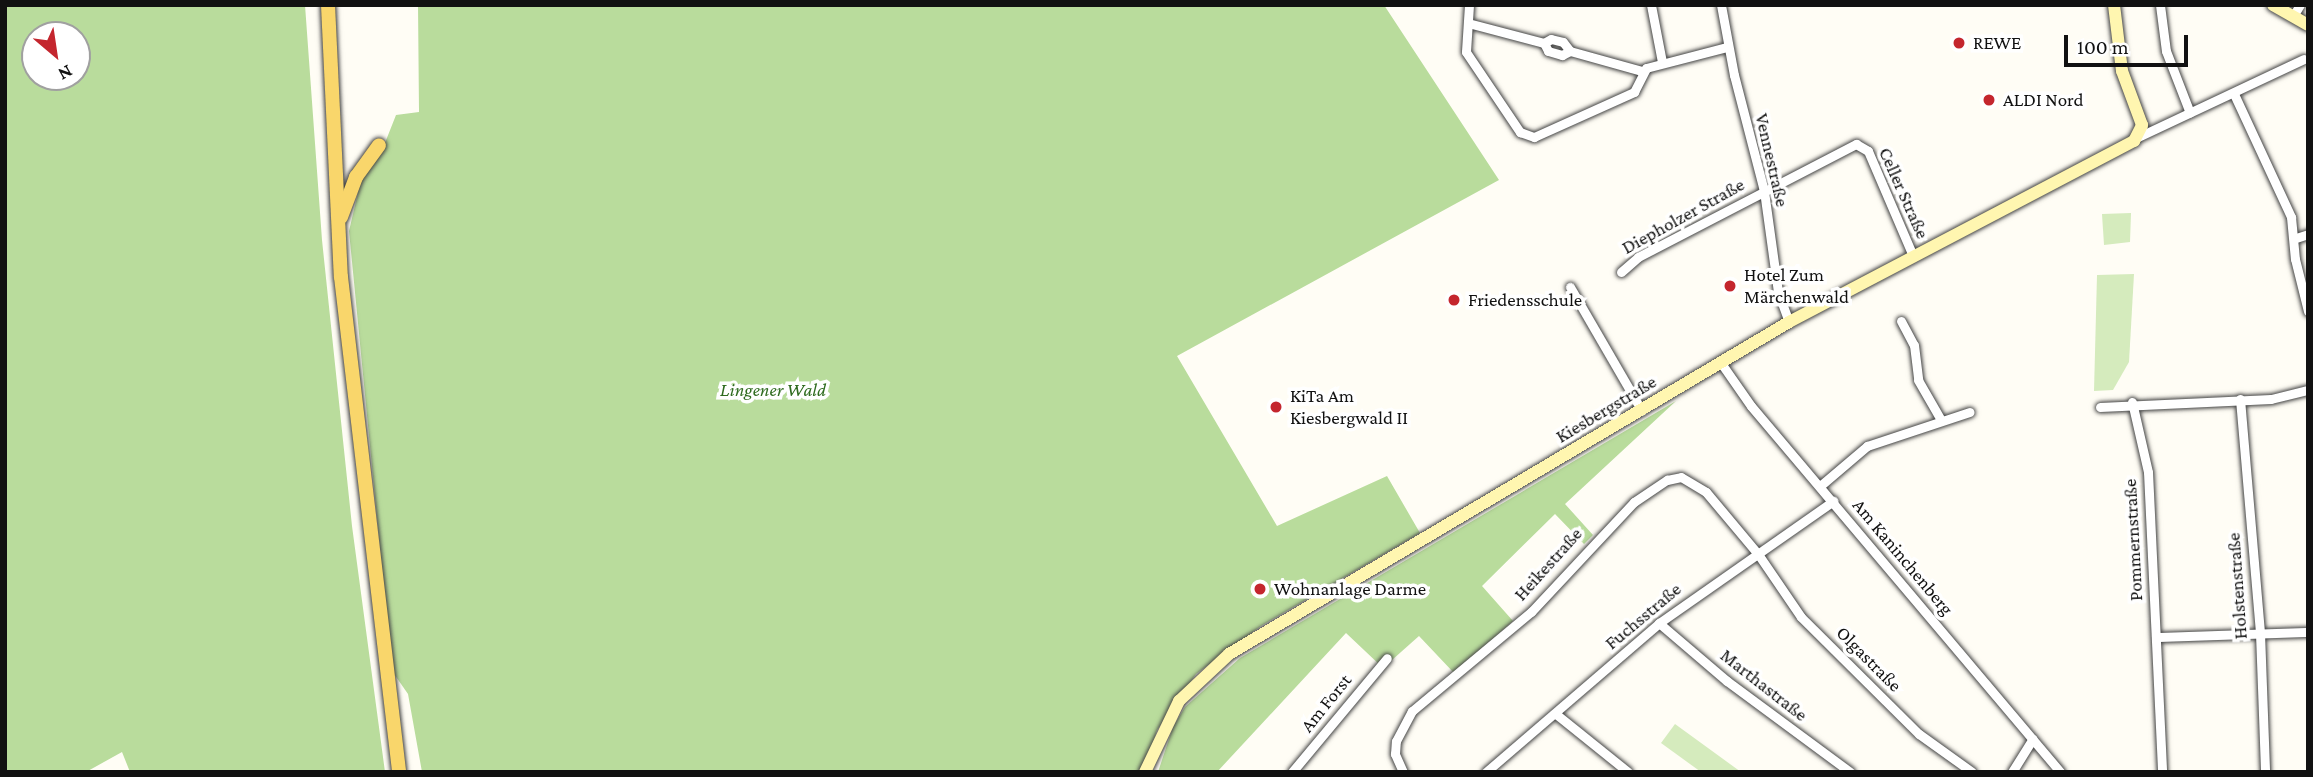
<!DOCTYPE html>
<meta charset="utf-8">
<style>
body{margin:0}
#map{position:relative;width:2313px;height:777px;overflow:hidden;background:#fffdf5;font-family:"Crimson Pro",serif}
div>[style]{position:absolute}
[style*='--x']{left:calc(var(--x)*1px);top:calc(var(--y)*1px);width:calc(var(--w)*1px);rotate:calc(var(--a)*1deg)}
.green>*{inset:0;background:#d5ebbd}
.forest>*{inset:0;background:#b9dc9c}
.roads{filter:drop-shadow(0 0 2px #444) drop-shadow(0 0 2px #444)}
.street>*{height:9px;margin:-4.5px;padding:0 4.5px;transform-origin:4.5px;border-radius:4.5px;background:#fff}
.secondary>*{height:12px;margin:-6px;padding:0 6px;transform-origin:6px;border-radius:6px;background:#fff6b0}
.primary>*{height:14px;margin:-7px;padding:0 7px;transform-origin:7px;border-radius:7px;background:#f9d66b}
.dots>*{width:19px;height:19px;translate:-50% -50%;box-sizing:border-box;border:4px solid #fff;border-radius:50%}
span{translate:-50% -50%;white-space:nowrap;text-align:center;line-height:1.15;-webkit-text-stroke:7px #fff;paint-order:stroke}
.poi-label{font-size:19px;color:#111}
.left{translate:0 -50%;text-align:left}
.street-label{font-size:19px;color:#111}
.park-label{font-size:19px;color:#2f6b1f;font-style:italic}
.frame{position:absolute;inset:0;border:7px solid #111;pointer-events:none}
.north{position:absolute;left:21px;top:21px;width:70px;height:70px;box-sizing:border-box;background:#fff;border:2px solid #a0a0a0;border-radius:50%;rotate:151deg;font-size:19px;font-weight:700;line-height:28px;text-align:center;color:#111}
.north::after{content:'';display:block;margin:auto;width:24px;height:32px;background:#c4262e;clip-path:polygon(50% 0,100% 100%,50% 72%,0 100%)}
.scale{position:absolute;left:2064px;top:35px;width:124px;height:32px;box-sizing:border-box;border:4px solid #111;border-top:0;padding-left:9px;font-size:21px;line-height:24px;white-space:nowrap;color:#111;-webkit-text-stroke:5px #fff;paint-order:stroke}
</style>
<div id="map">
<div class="green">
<div style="clip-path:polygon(2131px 213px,2130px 242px,2104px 245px,2102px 214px)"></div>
<div style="clip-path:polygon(2134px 274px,2129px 362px,2113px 390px,2094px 391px,2097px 275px)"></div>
<div style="clip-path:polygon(1675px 724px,1741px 772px,1701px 772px,1661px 743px)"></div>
</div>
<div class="forest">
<div style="clip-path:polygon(evenodd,5px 5px,305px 5px,322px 240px,352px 526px,385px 772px,130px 772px,122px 752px,86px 772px,5px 772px,5px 5px,35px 35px,77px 35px,77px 77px,35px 77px,35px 35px)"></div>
<div style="clip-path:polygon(418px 5px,1384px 5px,1499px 180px,1177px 356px,1277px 526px,1387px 476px,1420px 533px,1261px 626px,1196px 674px,1157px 730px,1144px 772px,422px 772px,408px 694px,392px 671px,349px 231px,361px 180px,381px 153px,396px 115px,419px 112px)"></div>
<div style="clip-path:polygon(1676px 401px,1565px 504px,1593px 535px,1584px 544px,1555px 514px,1482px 586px,1513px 621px,1454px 673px,1419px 636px,1383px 668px,1346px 633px,1217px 772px,1158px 772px,1173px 727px,1185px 707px,1240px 658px)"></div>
</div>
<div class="roads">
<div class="street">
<div style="--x:1469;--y:5;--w:47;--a:93.7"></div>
<div style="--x:1466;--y:52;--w:97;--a:56"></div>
<div style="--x:1520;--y:132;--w:15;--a:20"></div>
<div style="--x:1534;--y:137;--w:110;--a:-24.2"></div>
<div style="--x:1634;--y:92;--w:27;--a:-63"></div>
<div style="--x:1646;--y:68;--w:84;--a:-14.5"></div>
<div style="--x:1651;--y:5;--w:58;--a:79.1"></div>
<div style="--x:1721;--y:5;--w:71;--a:79.5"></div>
<div style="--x:1734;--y:75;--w:120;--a:75.5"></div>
<div style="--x:1764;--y:191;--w:102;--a:82.1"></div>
<div style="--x:1778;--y:292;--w:32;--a:70"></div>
<div style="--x:2160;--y:5;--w:46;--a:82.6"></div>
<div style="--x:2166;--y:51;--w:66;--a:68.8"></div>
<div style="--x:2293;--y:16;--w:13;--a:-58"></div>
<div style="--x:1468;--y:23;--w:79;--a:14.7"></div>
<div style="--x:1544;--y:43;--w:9;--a:63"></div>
<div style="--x:1548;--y:51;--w:15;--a:16"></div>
<div style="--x:1562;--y:55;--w:9;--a:-27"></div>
<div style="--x:1544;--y:43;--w:8;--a:-30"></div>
<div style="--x:1551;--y:39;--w:12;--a:14"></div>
<div style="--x:1563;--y:42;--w:11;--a:52"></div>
<div style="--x:1570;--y:51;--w:75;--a:15.5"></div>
<div style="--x:2234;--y:94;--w:136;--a:65.1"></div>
<div style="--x:2291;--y:217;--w:42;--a:84.6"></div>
<div style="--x:2295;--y:259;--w:54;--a:76"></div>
<div style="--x:2138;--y:137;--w:183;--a:-25.2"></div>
<div style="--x:2296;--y:238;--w:13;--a:-18"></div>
<div style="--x:1621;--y:272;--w:23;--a:-41"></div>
<div style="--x:1638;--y:257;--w:246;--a:-27.4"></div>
<div style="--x:1856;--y:144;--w:14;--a:30"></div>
<div style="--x:1868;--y:151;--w:114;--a:66.8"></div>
<div style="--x:1570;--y:287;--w:143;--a:59.9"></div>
<div style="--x:1901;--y:321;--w:27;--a:62"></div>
<div style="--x:1914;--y:345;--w:35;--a:83"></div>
<div style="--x:1918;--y:380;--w:46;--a:60.1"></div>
<div style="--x:1721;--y:363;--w:52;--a:55.1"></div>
<div style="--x:1751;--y:406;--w:479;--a:49.8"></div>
<div style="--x:2240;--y:399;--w:235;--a:85.1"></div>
<div style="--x:2260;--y:633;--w:139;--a:87.9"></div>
<div style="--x:2132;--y:402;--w:72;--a:77.1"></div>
<div style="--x:2148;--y:472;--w:300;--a:87.3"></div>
<div style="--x:2100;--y:407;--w:171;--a:-2.7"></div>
<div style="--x:2271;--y:399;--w:38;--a:-14"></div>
<div style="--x:1820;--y:486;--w:62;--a:-40.4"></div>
<div style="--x:1867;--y:446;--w:108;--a:-18.3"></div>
<div style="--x:1659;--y:623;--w:89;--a:40.5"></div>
<div style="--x:1727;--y:681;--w:153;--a:36.5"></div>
<div style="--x:2156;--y:637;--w:152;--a:-1.9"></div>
<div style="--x:1556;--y:714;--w:92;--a:38.9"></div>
<div style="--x:1292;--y:772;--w:148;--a:-50.2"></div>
<div style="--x:1403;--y:772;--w:20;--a:-114"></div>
<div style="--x:1395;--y:754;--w:13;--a:-86"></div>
<div style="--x:1396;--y:741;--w:34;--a:-62"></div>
<div style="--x:1412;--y:711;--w:155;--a:-39.8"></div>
<div style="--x:1531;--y:612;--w:151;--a:-46.9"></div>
<div style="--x:1634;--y:502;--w:40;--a:-34"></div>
<div style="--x:1667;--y:480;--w:14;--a:-12"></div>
<div style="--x:1681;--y:477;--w:29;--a:31"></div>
<div style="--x:1706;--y:492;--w:81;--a:50"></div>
<div style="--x:1758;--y:554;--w:76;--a:55.7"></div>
<div style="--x:1801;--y:617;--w:166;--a:44.8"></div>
<div style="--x:1919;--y:734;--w:65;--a:35.6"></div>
<div style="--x:1486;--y:772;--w:228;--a:-40.7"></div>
<div style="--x:1659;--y:623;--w:213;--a:-35"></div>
<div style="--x:2012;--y:772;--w:39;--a:-58"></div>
</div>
<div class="secondary">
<div style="--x:2273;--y:5;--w:40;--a:29.7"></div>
<div style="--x:1145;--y:772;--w:79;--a:-64.4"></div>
<div style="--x:1179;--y:701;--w:69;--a:-43.2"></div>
<div style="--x:1229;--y:654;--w:651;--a:-30.66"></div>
<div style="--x:1789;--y:322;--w:390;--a:-27.7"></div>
<div style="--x:2134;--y:141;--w:18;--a:-63"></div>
<div style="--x:2142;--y:125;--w:58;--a:-110.3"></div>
<div style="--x:2122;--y:71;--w:66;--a:-96.9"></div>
</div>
<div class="primary">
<div style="--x:328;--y:5;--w:272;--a:87.3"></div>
<div style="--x:341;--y:277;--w:498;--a:83.3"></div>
<div style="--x:341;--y:217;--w:43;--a:-69.4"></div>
<div style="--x:356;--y:177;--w:39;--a:-54"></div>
</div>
</div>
<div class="dots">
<div style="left:1959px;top:43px;background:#c4262e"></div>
<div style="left:1989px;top:100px;background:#c4262e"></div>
<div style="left:1730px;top:286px;background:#c4262e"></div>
<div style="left:1454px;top:300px;background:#c4262e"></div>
<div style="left:1276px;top:407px;background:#c4262e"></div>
<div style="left:1260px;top:589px;background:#c4262e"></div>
</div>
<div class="poi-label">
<span class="left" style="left:1973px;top:43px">REWE</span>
<span class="left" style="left:2003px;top:100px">ALDI Nord</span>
<span class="left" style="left:1744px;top:286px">Hotel Zum<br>Märchenwald</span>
<span class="left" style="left:1468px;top:300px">Friedensschule</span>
<span class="left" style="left:1290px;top:407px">KiTa Am<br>Kiesbergwald II</span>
<span class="left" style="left:1274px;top:589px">Wohnanlage Darme</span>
</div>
<div class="street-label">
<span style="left:1772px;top:160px;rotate:77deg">Vennestraße</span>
<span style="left:1904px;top:193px;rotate:66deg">Celler Straße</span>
<span style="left:1683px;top:216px;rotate:-29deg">Diepholzer Straße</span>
<span style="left:1606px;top:409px;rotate:-31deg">Kiesbergstraße</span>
<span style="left:2133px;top:540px;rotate:-93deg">Pommernstraße</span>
<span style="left:1903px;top:557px;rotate:50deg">Am Kaninchenberg</span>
<span style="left:1548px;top:564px;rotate:-48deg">Heikestraße</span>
<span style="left:2237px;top:586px;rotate:-94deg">Holstenstraße</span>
<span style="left:1643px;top:616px;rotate:-40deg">Fuchsstraße</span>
<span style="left:1869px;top:659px;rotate:45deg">Olgastraße</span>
<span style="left:1764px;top:685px;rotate:38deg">Marthastraße</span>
<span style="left:1326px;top:703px;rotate:-51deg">Am Forst</span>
</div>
<div class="park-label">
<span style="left:773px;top:390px">Lingener Wald</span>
</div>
<div class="frame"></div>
<div class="north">N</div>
<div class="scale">100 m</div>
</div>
